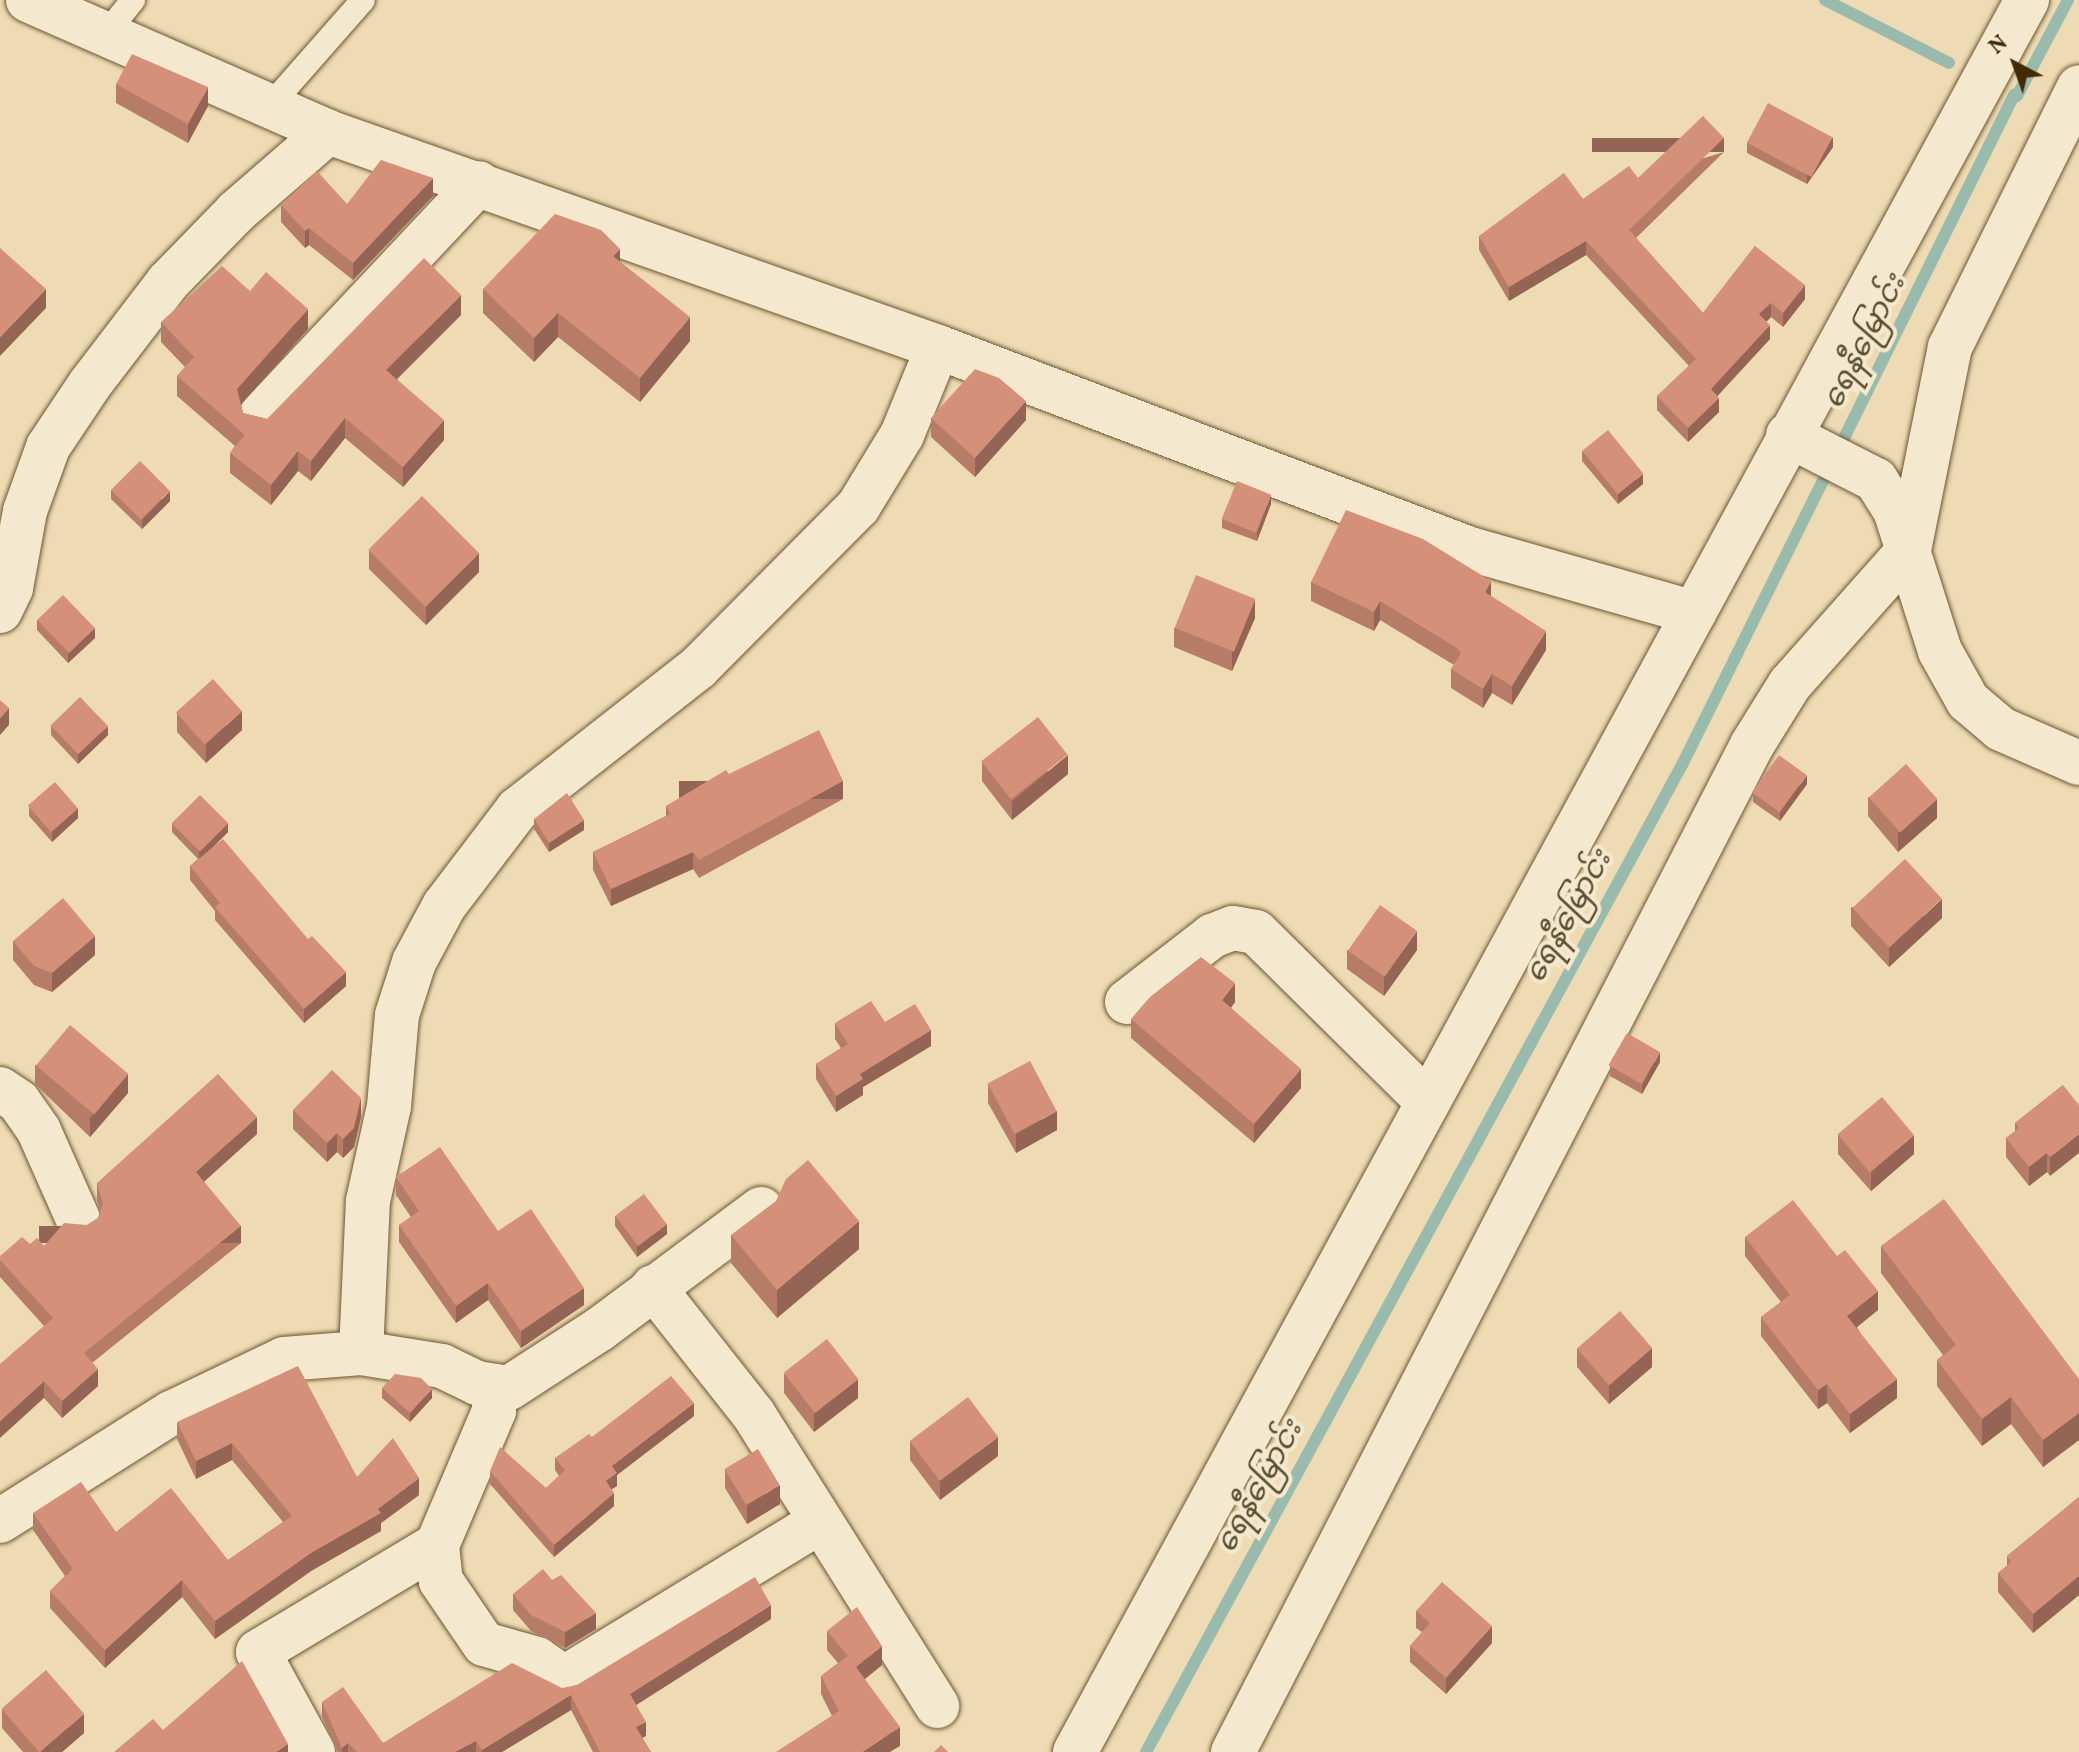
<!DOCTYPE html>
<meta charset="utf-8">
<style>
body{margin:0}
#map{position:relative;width:2079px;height:1752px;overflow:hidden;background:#eedbb3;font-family:Vollkorn,"Noto Sans Myanmar",serif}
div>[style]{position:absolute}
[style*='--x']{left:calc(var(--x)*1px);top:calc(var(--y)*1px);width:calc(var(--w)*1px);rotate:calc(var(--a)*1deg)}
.stream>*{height:12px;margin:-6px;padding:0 6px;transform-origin:6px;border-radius:6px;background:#99bbae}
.roads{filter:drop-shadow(0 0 2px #6d5633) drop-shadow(0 0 2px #6d5633)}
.service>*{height:24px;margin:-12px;padding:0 12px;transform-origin:12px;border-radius:12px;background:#f4e8ce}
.minor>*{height:44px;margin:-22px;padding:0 22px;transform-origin:22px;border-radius:22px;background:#f4e8ce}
.wall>*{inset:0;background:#b67c67}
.shaded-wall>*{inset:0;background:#946554;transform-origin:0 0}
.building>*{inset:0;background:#d49078;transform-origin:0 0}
span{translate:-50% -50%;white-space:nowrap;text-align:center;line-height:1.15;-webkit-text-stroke:8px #f4e8ce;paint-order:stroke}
.water-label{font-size:30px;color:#584e32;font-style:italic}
.north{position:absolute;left:1975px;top:24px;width:80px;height:80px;-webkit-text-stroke:6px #f4e8ce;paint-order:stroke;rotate:319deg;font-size:22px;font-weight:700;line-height:32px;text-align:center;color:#422908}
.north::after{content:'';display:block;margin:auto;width:28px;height:36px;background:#422908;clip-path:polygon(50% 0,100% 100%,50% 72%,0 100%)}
</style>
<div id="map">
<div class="stream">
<div style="--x:1825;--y:0;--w:139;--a:26.9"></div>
<div style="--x:2017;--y:96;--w:109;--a:-62"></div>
<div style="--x:1146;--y:1752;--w:1125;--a:-61.5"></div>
<div style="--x:1683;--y:763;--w:746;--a:-63.64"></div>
</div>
<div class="roads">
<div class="service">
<div style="--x:105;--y:35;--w:45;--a:-51.3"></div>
<div style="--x:269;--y:107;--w:142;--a:-48.7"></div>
</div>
<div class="minor">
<div style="--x:28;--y:0;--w:328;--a:23.7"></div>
<div style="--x:328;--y:132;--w:647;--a:19.42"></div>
<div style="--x:938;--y:347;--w:569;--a:20.79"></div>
<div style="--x:1470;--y:549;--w:233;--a:15.9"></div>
<div style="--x:261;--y:415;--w:318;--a:-46.8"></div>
<div style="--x:1788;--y:435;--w:99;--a:27.1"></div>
<div style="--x:1876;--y:480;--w:36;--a:58"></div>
<div style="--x:1895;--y:510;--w:148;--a:72.3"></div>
<div style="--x:1940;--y:651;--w:57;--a:60.8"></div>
<div style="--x:1968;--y:701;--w:43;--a:40.3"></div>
<div style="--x:2001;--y:729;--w:85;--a:23.6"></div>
<div style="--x:0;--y:611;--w:25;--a:-64"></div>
<div style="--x:11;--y:588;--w:78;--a:-79.7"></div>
<div style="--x:25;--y:511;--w:68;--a:-70.2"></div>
<div style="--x:48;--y:447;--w:76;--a:-56.3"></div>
<div style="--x:90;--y:384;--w:128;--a:-52.6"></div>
<div style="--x:168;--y:282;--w:98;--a:-45.8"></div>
<div style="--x:236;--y:212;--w:122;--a:-41"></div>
<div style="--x:1127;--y:1002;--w:108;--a:-37.8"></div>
<div style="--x:1212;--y:936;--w:22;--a:-21"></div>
<div style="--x:1233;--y:928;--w:23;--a:10"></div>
<div style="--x:1256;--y:932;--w:242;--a:44.7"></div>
<div style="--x:0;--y:1089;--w:23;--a:34"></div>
<div style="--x:19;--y:1102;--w:35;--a:55"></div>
<div style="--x:39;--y:1131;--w:96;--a:66.1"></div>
<div style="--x:653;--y:1287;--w:163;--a:51.7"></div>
<div style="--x:754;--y:1415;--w:344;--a:57.8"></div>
<div style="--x:361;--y:1353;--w:152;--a:-87.4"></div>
<div style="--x:368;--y:1201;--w:97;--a:-77.5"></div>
<div style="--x:389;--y:1106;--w:91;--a:-85"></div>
<div style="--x:397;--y:1015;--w:56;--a:-72.2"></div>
<div style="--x:414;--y:962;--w:64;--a:-61.8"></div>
<div style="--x:444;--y:906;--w:122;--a:-52.7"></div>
<div style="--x:518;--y:809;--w:229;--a:-38.1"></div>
<div style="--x:698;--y:668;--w:227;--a:-45.2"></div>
<div style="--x:858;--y:507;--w:84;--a:-58.6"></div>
<div style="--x:902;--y:435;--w:95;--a:-67.8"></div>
<div style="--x:494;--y:1388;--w:23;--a:90"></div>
<div style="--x:494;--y:1411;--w:146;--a:113"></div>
<div style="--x:437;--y:1545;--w:36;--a:84"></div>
<div style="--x:441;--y:1581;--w:76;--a:55.7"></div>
<div style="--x:484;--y:1644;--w:55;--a:15.8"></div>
<div style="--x:537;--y:1659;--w:33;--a:35"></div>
<div style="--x:564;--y:1678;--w:300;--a:-31.4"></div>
<div style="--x:0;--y:1521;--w:202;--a:-32.3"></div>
<div style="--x:171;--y:1413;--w:125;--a:-25.5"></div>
<div style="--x:284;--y:1359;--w:77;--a:-4.5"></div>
<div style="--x:361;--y:1353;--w:82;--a:9.1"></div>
<div style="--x:442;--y:1366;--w:39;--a:26"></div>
<div style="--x:477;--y:1383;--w:32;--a:9"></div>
<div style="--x:509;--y:1388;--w:108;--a:-33"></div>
<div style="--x:600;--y:1329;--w:201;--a:-36.7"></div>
<div style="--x:313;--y:1752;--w:114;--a:-118.8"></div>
<div style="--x:258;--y:1652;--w:209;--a:-30.9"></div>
<div style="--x:1075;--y:1752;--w:1994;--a:-61.48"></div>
<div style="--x:1233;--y:1752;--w:1133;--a:-62.73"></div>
<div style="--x:1752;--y:745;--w:72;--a:-58.1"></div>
<div style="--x:1790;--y:684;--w:179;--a:-48.4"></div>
<div style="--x:1909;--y:550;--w:207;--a:-78.6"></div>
<div style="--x:1950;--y:347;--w:290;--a:-63.6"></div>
</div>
</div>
<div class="wall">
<div style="clip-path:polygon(116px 84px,208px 106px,188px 143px,116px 103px)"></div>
<div style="clip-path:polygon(1747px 143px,1833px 147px,1807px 184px,1747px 153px)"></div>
<div style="clip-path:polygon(1724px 152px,1636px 238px,1703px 313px,1755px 246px,1805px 299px,1783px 327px,1771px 317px,1766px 322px,1770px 339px,1717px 396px,1719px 412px,1688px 442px,1657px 410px,1657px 396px,1689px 366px,1586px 255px,1509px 301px,1479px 250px,1479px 236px,1583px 199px,1638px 178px)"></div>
<div style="clip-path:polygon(433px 196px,353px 280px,309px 245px,305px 248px,281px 222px,281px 205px,347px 204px)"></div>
<div style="clip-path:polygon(620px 261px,690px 341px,640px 402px,558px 337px,534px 362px,483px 313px,483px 289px)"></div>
<div style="clip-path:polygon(250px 291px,308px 329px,241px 404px,243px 413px,267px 419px,461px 315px,397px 379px,444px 440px,403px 487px,345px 438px,311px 481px,298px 471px,271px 505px,230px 473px,230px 453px,235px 446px,177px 396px,177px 376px,185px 367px,161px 342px,161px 322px)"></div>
<div style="clip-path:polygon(931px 418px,1026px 420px,975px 477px,931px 437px)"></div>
<div style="clip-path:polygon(1582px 451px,1643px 484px,1618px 504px,1582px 461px)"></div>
<div style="clip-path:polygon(111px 490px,170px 501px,142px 529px,111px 499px)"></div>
<div style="clip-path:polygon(1271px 504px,1257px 541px,1222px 528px,1222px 519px)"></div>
<div style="clip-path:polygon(369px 550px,479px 572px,426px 625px,369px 569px)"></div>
<div style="clip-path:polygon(1311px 582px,1491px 596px,1546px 650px,1512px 705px,1492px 693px,1483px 708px,1451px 688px,1451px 669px,1454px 665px,1380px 620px,1374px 631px,1311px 601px)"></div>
<div style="clip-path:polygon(1255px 618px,1232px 671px,1174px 647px,1174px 628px)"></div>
<div style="clip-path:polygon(37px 620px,95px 638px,68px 663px,37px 630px)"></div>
<div style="clip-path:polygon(177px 713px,242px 730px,206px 763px,177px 732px)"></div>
<div style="clip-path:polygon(51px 726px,108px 735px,78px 764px,51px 735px)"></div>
<div style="clip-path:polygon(982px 762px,1068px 774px,1012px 820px,982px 781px)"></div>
<div style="clip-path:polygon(729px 774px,843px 799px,699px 878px,693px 869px,611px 906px,593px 870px,593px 852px,666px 816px,666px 806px)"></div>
<div style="clip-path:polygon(1807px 784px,1780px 821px,1753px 802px,1753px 793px)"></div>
<div style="clip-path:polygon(1868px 797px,1937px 818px,1898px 852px,1868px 816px)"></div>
<div style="clip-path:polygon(29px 807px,78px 818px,52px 842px,29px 816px)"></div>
<div style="clip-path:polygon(534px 819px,584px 830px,549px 852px,534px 829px)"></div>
<div style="clip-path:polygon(172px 823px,228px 832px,213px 847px,346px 986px,304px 1023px,215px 920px,215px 911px,190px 880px,190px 866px,198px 859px,172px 832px)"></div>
<div style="clip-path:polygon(1851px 907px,1942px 918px,1889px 967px,1851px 926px)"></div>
<div style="clip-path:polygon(13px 941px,95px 955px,52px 992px,34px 985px,13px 960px)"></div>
<div style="clip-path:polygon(1347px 950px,1417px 950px,1384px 996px,1347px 969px)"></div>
<div style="clip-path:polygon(1235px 1002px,1231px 1008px,1301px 1088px,1254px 1143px,1131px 1038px,1131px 1019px)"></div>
<div style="clip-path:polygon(885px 1022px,931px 1046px,863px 1087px,863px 1095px,836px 1112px,816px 1079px,816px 1064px,841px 1048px,835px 1039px,835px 1023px)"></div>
<div style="clip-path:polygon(1660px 1062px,1642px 1094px,1610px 1076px,1610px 1066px)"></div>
<div style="clip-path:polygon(35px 1065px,128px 1093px,90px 1137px,35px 1084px)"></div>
<div style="clip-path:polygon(988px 1084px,1057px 1130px,1016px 1153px,988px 1103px)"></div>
<div style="clip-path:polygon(2063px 1085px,2050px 1176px,2047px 1172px,2029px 1186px,2006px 1157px,2006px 1138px,2015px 1131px,2015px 1123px)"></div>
<div style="clip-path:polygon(293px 1110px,361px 1117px,354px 1147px,343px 1158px,337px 1152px,327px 1162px,293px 1129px)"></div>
<div style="clip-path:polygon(257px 1134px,204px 1181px,241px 1243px,92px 1363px,98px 1386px,62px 1418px,44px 1398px,44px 1326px,0 1277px,0 1256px,30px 1244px,44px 1246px,87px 1225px,98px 1218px,100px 1211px,97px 1200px,97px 1183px)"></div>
<div style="clip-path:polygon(1838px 1135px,1914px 1154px,1871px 1191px,1838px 1154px)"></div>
<div style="clip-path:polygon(396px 1177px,498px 1231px,584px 1305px,521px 1348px,488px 1300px,456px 1323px,399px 1242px,399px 1225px,411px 1217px,396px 1195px)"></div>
<div style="clip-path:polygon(615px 1216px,667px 1234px,637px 1257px,615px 1226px)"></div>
<div style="clip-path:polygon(731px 1235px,859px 1249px,777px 1318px,731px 1263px)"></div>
<div style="clip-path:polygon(1745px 1237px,1878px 1310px,1857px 1327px,1897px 1398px,1850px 1433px,1827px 1403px,1818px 1409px,1761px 1336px,1761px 1317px,1781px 1302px,1745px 1256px)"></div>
<div style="clip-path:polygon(1881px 1246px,2079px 1379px,2079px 1440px,2043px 1467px,2011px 1424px,1982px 1446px,1937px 1386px,1937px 1360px,1943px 1355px,1881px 1273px)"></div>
<div style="clip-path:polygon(1577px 1348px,1652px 1367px,1609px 1404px,1577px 1367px)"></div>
<div style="clip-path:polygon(784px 1374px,858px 1398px,814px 1432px,784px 1393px)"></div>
<div style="clip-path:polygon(382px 1388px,432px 1398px,410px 1422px,382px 1398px)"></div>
<div style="clip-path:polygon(694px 1416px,617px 1475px,617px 1486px,611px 1489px,614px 1506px,554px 1557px,490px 1484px,490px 1471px,546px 1488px,559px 1476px,555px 1470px,555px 1458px,592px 1437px)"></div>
<div style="clip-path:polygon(177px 1422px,419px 1495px,381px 1523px,381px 1531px,311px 1571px,215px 1639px,182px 1597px,105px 1668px,50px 1608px,50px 1591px,65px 1576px,33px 1530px,33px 1513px,228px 1560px,283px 1522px,232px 1460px,196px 1479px,177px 1439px)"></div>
<div style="clip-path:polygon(910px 1441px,998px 1456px,940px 1500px,910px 1460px)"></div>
<div style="clip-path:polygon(725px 1469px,780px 1504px,747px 1524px,725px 1488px)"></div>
<div style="clip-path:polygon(2079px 1497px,2079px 1595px,2033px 1633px,1998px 1592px,1998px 1573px,2007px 1566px,2007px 1556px)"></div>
<div style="clip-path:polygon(552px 1580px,596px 1629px,565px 1648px,531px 1631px,513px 1610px,513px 1594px)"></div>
<div style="clip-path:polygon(1416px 1611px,1492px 1643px,1446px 1694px,1410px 1662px,1410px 1646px,1422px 1632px,1416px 1628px)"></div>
<div style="clip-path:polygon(771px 1619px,636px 1705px,646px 1736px,642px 1738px,651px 1752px,593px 1752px,571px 1710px,502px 1752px,338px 1752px,322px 1717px,322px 1702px,383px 1743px,577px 1685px)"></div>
<div style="clip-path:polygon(827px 1631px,882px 1665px,865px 1679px,900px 1746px,832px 1716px,821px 1694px,821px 1676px,838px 1663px,827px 1650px)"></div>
<div style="clip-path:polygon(2px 1709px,84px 1733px,62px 1752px,23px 1752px,2px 1728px)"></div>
</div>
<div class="shaded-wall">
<div style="clip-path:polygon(208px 87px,208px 106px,188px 143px,188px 124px)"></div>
<div style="clip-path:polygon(1833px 137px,1833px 147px,1807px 184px,1807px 175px)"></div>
<div style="left:1724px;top:138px;width:14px;height:132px;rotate:90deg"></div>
<div style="clip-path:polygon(433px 178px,433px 196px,353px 280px,353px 263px)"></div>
<div style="clip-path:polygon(309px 228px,309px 245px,305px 248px,305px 231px)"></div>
<div style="clip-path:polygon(1586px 241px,1586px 255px,1509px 301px,1509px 287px)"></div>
<div style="clip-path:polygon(620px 249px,620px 273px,613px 256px)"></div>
<div style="clip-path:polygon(1805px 285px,1805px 299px,1783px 327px,1783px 313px)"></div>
<div style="clip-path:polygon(46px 289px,46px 308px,0 356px,0 337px)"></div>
<div style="clip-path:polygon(461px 295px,461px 315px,386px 390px,386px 370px)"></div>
<div style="clip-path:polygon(1771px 303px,1771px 317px,1759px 328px,1759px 314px)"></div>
<div style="clip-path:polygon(308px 309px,308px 329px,237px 409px,237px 389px)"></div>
<div style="clip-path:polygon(558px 313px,558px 337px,534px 362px,534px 338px)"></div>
<div style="clip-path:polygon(690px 317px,690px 341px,640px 402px,640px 378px)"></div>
<div style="clip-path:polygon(1770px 325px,1770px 339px,1711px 403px,1711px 389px)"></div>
<div style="clip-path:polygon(1719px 398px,1719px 412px,1688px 442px,1688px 428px)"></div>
<div style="clip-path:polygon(1026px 401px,1026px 420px,975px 477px,975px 458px)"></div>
<div style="clip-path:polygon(345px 418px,345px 438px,311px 481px,311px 461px)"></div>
<div style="clip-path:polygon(444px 420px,444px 440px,403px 487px,403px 467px)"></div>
<div style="clip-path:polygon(298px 451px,298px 471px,271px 505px,271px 485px)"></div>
<div style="clip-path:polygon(1643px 474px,1643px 484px,1618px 504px,1618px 494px)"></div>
<div style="clip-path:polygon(170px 491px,170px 501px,142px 529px,142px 520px)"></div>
<div style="clip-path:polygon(1271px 495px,1271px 504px,1257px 541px,1257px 532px)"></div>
<div style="clip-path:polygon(479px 553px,479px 572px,426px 625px,426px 606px)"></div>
<div style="clip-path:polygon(1491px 581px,1491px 600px,1485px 592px)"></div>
<div style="clip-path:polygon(1255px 599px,1255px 618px,1232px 671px,1232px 652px)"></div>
<div style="clip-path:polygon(1380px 601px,1380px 620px,1374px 631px,1374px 612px)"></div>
<div style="clip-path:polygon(95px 628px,95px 638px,68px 663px,68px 653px)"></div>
<div style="clip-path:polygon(1546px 631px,1546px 650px,1512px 705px,1512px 686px)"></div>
<div style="clip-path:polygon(1492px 674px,1492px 693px,1483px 708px,1483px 689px)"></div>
<div style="clip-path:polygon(9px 708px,9px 725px,0 735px,0 718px)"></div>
<div style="clip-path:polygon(242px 711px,242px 730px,206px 763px,206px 744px)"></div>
<div style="clip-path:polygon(108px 726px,108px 735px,78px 764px,78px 754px)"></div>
<div style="clip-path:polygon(1068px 755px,1068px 774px,1012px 820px,1012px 801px)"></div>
<div style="clip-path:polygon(1807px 775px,1807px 784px,1780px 821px,1780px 812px)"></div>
<div style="left:843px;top:781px;width:18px;height:164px;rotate:90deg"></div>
<div style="clip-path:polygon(1937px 799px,1937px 818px,1898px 852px,1898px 833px)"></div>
<div style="clip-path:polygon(78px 808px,78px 818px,52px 842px,52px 832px)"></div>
<div style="clip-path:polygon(584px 820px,584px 830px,549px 852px,549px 843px)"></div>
<div style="clip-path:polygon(228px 823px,228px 832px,199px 861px,199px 851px)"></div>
<div style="clip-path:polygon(693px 852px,693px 869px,611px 906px,611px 889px)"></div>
<div style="clip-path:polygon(1942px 899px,1942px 918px,1889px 967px,1889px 948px)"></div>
<div style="clip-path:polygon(1417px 931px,1417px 950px,1384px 996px,1384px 977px)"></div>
<div style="clip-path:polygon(95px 936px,95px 955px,52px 992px,52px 973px)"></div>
<div style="clip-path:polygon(346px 972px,346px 986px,304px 1023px,304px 1009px)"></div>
<div style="clip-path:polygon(1235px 983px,1235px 1002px,1222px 1019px,1222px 1000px)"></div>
<div style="clip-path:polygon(931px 1030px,931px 1046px,863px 1087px,863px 1095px,836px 1112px,836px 1096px,860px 1074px)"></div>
<div style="clip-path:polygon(1660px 1052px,1660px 1062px,1642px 1094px,1642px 1085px)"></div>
<div style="clip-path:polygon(1301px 1069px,1301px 1088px,1254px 1143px,1254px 1124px)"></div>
<div style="clip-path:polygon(128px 1074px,128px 1093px,90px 1137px,90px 1118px)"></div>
<div style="clip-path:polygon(361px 1098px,361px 1117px,354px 1147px,343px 1158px,343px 1139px)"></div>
<div style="clip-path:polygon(1057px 1111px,1057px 1130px,1016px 1153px,1016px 1134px)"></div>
<div style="clip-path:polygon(257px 1117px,257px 1134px,196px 1189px,196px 1172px)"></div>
<div style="clip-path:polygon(337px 1133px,337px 1152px,327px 1162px,327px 1143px)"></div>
<div style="clip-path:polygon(2079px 1134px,2079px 1153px,2050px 1176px,2050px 1157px)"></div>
<div style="clip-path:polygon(1914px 1135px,1914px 1154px,1871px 1191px,1871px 1172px)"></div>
<div style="clip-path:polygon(2047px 1153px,2047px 1172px,2029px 1186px,2029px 1167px)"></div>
<div style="clip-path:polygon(859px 1221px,859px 1249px,777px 1318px,777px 1290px)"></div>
<div style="clip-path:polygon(667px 1224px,667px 1234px,637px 1257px,637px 1247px)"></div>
<div style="left:241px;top:1226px;width:17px;height:202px;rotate:90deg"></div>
<div style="clip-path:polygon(488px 1283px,488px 1300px,456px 1323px,456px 1306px)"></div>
<div style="clip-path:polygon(584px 1288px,584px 1305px,521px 1348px,521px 1331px)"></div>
<div style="clip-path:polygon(1878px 1291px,1878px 1310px,1847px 1335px,1847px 1316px)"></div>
<div style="clip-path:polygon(1652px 1348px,1652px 1367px,1609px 1404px,1609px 1385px)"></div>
<div style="clip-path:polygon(98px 1369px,98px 1386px,62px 1418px,62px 1401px)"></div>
<div style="clip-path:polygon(858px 1379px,858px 1398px,814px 1432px,814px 1413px)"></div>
<div style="clip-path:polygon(1897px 1379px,1897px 1398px,1850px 1433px,1850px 1414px)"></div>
<div style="clip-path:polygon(44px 1381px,44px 1398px,0 1438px,0 1421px)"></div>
<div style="clip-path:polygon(1827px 1384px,1827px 1403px,1818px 1409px,1818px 1390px)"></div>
<div style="clip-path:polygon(432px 1389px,432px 1398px,410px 1422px,410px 1413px)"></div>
<div style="clip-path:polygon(2011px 1397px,2011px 1424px,1982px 1446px,1982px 1419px)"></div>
<div style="clip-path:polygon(694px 1403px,694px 1416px,617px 1475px,617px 1486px,606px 1493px,606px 1481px,612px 1466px)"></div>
<div style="clip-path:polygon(2079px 1413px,2079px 1440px,2043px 1467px,2043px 1440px)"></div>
<div style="clip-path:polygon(998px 1437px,998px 1456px,940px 1500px,940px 1481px)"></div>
<div style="clip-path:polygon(232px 1443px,232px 1460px,196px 1479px,196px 1461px)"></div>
<div style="clip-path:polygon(419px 1478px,419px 1495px,381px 1523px,381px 1531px,311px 1571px,215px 1639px,215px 1621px,311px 1553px,378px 1509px)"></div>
<div style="clip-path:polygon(780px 1485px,780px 1504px,747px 1524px,747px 1505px)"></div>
<div style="clip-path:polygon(614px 1493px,614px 1506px,554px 1557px,554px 1545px)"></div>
<div style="clip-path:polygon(2079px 1576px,2079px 1595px,2033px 1633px,2033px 1614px)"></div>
<div style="clip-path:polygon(182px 1580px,182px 1597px,105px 1668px,105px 1650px)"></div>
<div style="clip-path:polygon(771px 1605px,771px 1619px,630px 1709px,630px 1694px)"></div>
<div style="clip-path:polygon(596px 1613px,596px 1629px,565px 1648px,565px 1632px)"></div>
<div style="clip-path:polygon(1492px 1626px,1492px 1643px,1446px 1694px,1446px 1678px)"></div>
<div style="clip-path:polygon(882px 1646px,882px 1665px,856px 1686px,856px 1667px)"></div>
<div style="clip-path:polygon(571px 1695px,571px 1710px,502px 1752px,482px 1752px,482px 1750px)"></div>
<div style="clip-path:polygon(84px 1714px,84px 1733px,62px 1752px,39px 1752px)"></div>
<div style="clip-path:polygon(646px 1722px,646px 1736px,636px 1741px,636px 1727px)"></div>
<div style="clip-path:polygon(900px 1727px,900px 1746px,890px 1752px,862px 1752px)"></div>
<div style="clip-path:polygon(476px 1741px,476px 1752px,455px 1752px)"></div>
<div style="clip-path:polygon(348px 1743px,348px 1752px,342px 1752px,342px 1748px)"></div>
<div style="clip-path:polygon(288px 1744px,288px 1752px,276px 1752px)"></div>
</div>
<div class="building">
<div style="clip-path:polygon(132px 54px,208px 87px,188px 124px,116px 84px)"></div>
<div style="left:1768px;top:103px;width:73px;height:45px;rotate:28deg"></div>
<div style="clip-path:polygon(1703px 116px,1724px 138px,1629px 230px,1703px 313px,1755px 246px,1805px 285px,1783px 313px,1771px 303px,1759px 314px,1770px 325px,1711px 389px,1719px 398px,1688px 428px,1657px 396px,1696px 359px,1586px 241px,1509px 287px,1479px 236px,1564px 173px,1583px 199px,1629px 166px,1638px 178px)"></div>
<div style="clip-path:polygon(381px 160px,433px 178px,353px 263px,309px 228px,305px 231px,281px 205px,317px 171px,347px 204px)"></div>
<div style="clip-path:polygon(555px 214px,601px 230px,620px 249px,613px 256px,690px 317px,640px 378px,558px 313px,534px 338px,483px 289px)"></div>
<div style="clip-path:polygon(0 248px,46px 289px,0 337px)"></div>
<div style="clip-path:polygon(424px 258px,461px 295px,386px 370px,444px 420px,403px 467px,345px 418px,311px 461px,298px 451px,271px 485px,230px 453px,245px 435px,177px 376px,194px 357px,161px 322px,222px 266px,250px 291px,266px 272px,308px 309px,237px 389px,243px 413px,267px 419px)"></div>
<div style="clip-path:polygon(975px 369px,999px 378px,1026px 401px,975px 458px,931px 418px)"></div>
<div style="left:1608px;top:430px;width:56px;height:33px;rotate:51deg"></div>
<div style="left:140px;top:461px;width:42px;height:41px;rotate:45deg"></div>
<div style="left:1237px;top:481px;width:37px;height:41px;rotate:22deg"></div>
<div style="left:422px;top:496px;width:81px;height:76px;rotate:45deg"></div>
<div style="clip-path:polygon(1346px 510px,1423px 539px,1491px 581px,1485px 592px,1546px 631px,1512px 686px,1492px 674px,1483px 689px,1451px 669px,1461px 653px,1457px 648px,1380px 601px,1374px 612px,1311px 582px)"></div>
<div style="left:1196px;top:575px;width:64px;height:57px;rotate:22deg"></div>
<div style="left:63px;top:595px;width:46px;height:36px;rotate:46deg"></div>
<div style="left:213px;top:679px;width:43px;height:50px;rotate:48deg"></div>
<div style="left:80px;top:697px;width:40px;height:41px;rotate:46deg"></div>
<div style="clip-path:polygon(0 700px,9px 708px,0 718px)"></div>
<div style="left:1038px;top:717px;width:48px;height:72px;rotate:52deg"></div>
<div style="clip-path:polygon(819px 730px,843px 781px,699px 860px,693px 852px,611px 889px,593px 852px,671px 814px,666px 806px,726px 770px,729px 774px)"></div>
<div style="left:1779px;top:755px;width:34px;height:46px;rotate:36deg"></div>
<div style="left:1906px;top:764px;width:47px;height:50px;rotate:48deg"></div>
<div style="left:55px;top:782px;width:35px;height:36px;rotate:49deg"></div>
<div style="clip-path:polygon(567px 793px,584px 820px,549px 843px,534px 819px)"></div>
<div style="left:200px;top:795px;width:40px;height:40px;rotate:45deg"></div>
<div style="clip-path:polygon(223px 839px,308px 939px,312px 936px,346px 972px,304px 1009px,215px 907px,220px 903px,190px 866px)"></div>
<div style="left:1905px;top:859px;width:54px;height:72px;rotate:47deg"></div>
<div style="clip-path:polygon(63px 898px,95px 936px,52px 973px,34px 966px,13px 941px)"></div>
<div style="left:1380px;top:905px;width:45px;height:56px;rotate:35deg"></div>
<div style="clip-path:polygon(1201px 957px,1235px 983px,1222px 1000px,1301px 1069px,1254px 1124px,1131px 1019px,1150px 997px)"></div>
<div style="clip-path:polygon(871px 1001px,885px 1022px,915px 1004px,931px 1030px,860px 1074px,863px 1079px,836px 1096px,816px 1064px,848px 1044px,835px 1023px)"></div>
<div style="left:70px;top:1025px;width:76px;height:53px;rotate:40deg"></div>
<div style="left:1627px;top:1033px;width:38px;height:37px;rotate:30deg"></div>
<div style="left:1030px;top:1061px;width:57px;height:48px;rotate:62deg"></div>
<div style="clip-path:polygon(332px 1070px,361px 1098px,354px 1128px,343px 1139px,337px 1133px,327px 1143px,293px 1110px)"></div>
<div style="clip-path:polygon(218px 1074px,257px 1117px,196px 1172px,241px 1226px,84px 1353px,98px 1369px,62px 1401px,44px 1381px,0 1421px,0 1364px,53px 1318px,0 1260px,0 1256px,22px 1237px,30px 1244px,37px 1238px,44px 1246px,64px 1223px,87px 1225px,98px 1218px,103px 1204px,97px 1183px)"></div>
<div style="clip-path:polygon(2063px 1085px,2079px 1105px,2079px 1134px,2050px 1157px,2047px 1153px,2029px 1167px,2006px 1138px,2019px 1128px,2015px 1123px)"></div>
<div style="left:1882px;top:1097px;width:50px;height:58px;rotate:50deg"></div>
<div style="clip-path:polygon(440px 1147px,498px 1231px,531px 1209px,584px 1288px,521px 1331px,488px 1283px,456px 1306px,399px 1225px,419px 1211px,396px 1177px)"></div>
<div style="clip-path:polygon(808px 1160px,859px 1221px,777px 1290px,731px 1235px,776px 1201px,786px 1179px)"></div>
<div style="left:644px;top:1194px;width:38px;height:36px;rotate:53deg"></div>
<div style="clip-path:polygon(1944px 1199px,2079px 1379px,2079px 1413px,2043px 1440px,2011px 1397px,1982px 1419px,1937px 1360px,1956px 1345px,1881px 1246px)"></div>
<div style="clip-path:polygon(1793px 1200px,1837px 1256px,1845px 1250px,1878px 1291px,1847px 1316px,1897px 1379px,1850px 1414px,1827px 1384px,1818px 1390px,1761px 1317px,1790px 1295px,1745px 1237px)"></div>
<div style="left:1620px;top:1311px;width:49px;height:57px;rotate:49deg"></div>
<div style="left:827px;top:1339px;width:51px;height:55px;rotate:52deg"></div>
<div style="clip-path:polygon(298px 1366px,357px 1477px,393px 1438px,419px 1478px,378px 1509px,381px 1513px,311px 1553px,215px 1621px,182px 1580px,105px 1650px,50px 1591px,73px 1569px,33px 1513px,81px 1482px,116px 1532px,171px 1488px,228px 1560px,292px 1516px,232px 1443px,196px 1461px,177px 1422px)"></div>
<div style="clip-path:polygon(395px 1374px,421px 1378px,432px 1389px,410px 1413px,382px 1388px)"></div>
<div style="clip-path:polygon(671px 1376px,694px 1403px,612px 1466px,617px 1473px,606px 1481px,614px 1493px,554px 1545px,490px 1471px,500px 1447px,546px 1488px,565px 1470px,555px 1458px,589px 1434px,592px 1437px)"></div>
<div style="left:968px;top:1397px;width:50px;height:73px;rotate:53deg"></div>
<div style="left:758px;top:1449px;width:42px;height:39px;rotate:59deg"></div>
<div style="clip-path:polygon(2079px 1497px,2079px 1576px,2033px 1614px,1998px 1573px,2011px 1562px,2007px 1556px)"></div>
<div style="clip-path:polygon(543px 1569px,552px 1580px,561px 1575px,596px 1613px,565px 1632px,531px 1615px,513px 1594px)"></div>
<div style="clip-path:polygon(755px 1577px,771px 1605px,630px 1694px,646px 1722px,636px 1727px,651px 1752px,600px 1752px,571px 1695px,482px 1750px,476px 1741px,455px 1752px,357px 1752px,348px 1743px,342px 1748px,322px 1702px,343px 1687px,383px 1743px,512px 1663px,562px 1688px,577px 1685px)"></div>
<div style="clip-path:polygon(1442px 1582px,1492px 1626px,1446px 1678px,1410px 1646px,1430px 1623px,1416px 1611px)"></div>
<div style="clip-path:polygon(857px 1607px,882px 1646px,856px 1667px,900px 1727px,862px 1752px,776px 1752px,839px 1711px,821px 1676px,848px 1656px,827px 1631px)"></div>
<div style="clip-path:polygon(242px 1661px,288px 1744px,276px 1752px,114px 1752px,153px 1719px,163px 1730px)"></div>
<div style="left:46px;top:1670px;width:58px;height:59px;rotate:49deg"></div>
<div style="clip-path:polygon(941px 1745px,948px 1752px,934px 1752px)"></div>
</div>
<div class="water-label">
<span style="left:1865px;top:342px;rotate:-63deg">ရေနီမြောင်း</span>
<span style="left:1569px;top:917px;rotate:-61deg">ရေနီမြောင်း</span>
<span style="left:1260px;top:1487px;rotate:-61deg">ရေနီမြောင်း</span>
</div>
<div class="north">N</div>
</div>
